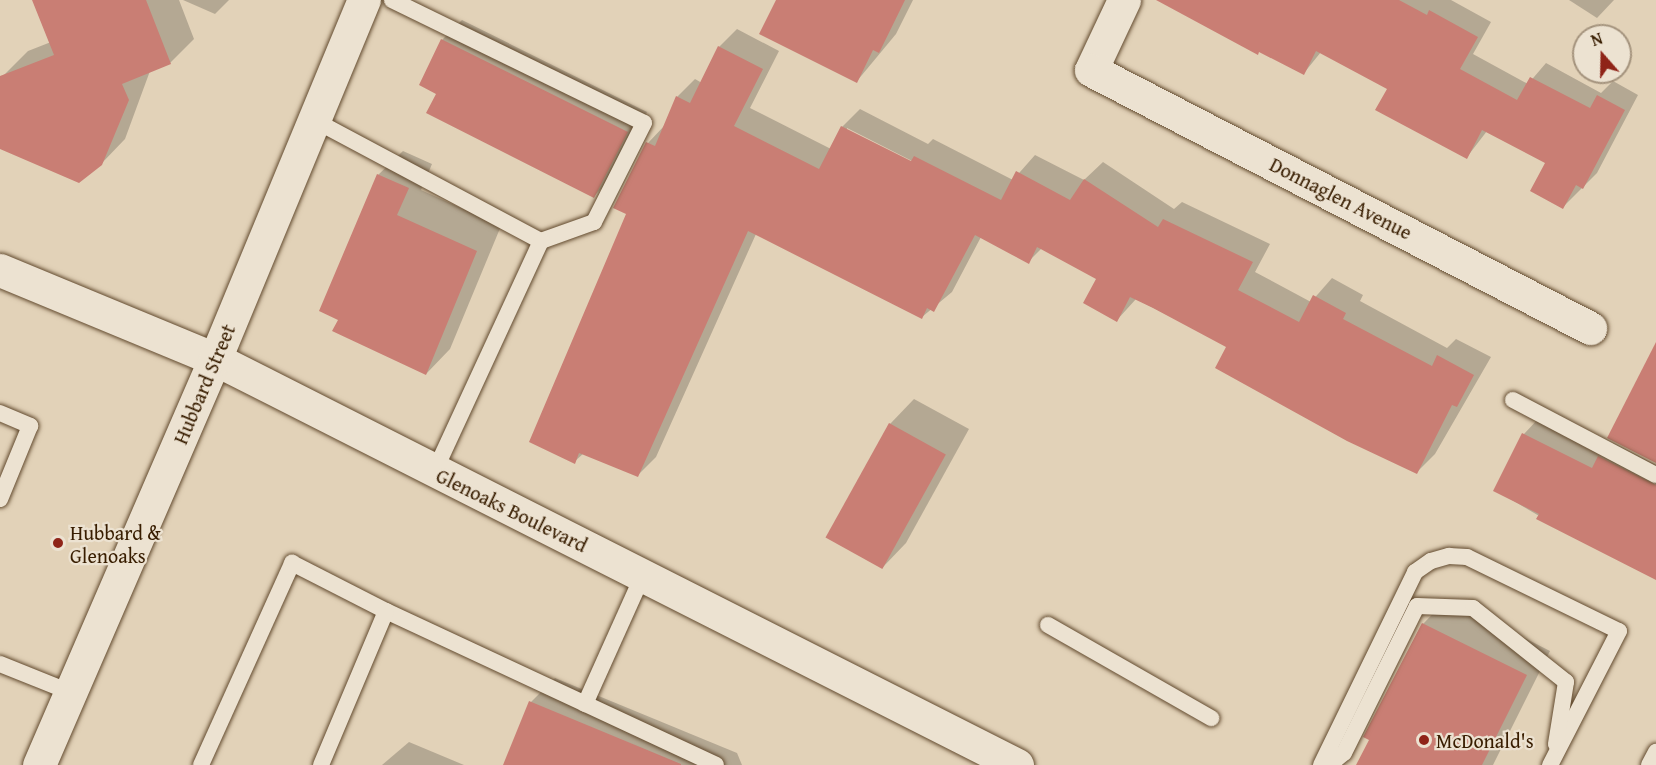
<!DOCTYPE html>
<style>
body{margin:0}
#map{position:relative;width:1656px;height:765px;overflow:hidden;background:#e2d2b8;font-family:"Gentium Book Plus",serif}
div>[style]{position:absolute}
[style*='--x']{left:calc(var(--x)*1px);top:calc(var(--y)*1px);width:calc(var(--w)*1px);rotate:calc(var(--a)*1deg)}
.shadow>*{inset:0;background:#0003}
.building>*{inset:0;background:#c97e74;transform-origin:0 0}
.roads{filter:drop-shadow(0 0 2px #624a2e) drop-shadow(0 0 2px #624a2e)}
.service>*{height:16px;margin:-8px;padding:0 8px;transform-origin:8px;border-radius:8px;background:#ece2d1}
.minor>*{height:33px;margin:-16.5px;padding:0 16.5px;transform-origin:16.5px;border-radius:16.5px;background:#ece2d1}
.secondary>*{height:33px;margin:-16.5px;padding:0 16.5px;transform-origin:16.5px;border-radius:16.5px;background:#ece2d1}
.dots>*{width:16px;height:16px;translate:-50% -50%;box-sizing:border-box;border:3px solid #ece2d1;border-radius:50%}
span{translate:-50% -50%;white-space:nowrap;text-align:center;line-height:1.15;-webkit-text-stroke:4.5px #ece2d1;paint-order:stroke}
.street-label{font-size:20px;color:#381d00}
.poi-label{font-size:20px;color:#381d00}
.left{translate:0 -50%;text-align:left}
.north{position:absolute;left:1572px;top:24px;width:60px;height:60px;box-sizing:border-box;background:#ece2d1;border:2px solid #a4937d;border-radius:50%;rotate:340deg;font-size:16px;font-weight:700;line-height:24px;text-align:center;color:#381d00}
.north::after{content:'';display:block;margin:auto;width:21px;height:27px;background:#8f2418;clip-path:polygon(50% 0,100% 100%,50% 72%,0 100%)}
</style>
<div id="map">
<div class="shadow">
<div style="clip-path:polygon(43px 0,179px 0,194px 39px,170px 63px,150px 71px,125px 139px,101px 164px,0 148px,3px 76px,28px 51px,51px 42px)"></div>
<div style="clip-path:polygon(183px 0,229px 0,215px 14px)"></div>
<div style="clip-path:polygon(778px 0,913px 0,896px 34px,857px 81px)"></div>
<div style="clip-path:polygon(1204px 0,1451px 0,1491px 22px,1473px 54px,1528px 84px,1546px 63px,1601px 93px,1613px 81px,1638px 95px,1597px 173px,1563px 207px,1547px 162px,1487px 131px,1467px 157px,1389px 88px,1321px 52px,1304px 73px)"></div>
<div style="clip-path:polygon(1569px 0,1614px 0,1597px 18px)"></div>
<div style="clip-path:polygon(462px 20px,647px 112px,614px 176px,594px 196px,438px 93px,442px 40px)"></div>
<div style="clip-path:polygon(evenodd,737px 29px,779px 51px,750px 108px,831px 149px,842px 127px,860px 109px,928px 144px,933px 139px,1013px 180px,1035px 155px,1084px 180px,1103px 162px,1174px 209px,1182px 202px,1270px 244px,1255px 272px,1311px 302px,1332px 278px,1363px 295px,1360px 301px,1447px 348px,1456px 339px,1491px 357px,1435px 454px,1417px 472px,1228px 346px,1136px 299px,1117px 320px,1099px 279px,1042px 248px,1028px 262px,981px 237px,952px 292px,922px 317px,756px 234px,656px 457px,638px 475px,584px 453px,574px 462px,628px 213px,615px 207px,648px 143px,665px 125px,677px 97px,695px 79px,702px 83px,719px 47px,737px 29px,847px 128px,918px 164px,917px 166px,847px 131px,847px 128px)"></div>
<div style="clip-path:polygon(403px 151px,432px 164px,421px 190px,501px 226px,450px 349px,426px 374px,378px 175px)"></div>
<div style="clip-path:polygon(914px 399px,969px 429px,906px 543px,882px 568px,890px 424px)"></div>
<div style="clip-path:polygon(1538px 419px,1604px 452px,1613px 443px,1656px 465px,1656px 574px,1585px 543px,1495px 490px,1524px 434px)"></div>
<div style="clip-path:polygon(1447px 599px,1550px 651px,1493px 765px,1358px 765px,1423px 624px)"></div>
<div style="clip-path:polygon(555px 678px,737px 753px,742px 765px,505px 765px,531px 702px)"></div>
<div style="clip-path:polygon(409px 742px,464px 765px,382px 765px)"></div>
</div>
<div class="building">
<div style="clip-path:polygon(32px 0,146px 0,171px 64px,122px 84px,129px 100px,102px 165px,79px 183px,0 149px,0 76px,54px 55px)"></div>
<div style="clip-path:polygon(776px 0,905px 0,879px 53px,873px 50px,857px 83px,759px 34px)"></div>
<div style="clip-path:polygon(1156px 0,1399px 0,1427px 15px,1429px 10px,1478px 37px,1460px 69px,1517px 100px,1530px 77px,1590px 108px,1597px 95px,1625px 110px,1583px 189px,1576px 185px,1563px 209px,1530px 191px,1545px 163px,1482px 130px,1467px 159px,1375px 110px,1387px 89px,1316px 51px,1304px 75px,1259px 52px,1258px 55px)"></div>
<div style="clip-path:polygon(441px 39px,628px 132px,594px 198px,426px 113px,436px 94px,419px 85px)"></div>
<div style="clip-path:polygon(718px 46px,763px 69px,734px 126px,819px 169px,841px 126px,911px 161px,914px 156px,1001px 200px,1016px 171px,1070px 200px,1084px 179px,1158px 227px,1163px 219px,1253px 262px,1238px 290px,1299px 322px,1313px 295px,1346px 313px,1343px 319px,1432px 366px,1437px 355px,1474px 375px,1457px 407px,1452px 405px,1417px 474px,1347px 441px,1215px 368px,1226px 347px,1153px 308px,1130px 297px,1117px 322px,1083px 303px,1096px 279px,1037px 247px,1029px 264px,975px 235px,934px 312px,927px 308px,922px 319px,748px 231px,638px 477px,579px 453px,575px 464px,529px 442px,626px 214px,613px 208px,646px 142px,655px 146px,676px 96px,690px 103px)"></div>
<div style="clip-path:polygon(377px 174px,409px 188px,397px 215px,477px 251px,426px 375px,332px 331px,338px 320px,319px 311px)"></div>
<div style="clip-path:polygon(1656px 342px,1656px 463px,1607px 438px)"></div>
<div style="left:889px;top:423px;width:65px;height:131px;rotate:29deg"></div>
<div style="clip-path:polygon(1522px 433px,1592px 468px,1598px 456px,1656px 485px,1656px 580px,1536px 519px,1539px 514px,1493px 491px)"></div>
<div style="clip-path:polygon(1422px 623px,1527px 675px,1482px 765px,1356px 765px,1369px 740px,1363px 737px)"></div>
<div style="clip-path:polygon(529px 701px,681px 764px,681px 765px,503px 765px)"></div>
</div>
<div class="roads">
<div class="service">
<div style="--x:392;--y:0;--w:280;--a:26"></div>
<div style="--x:644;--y:123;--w:111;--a:116.8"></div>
<div style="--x:594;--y:222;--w:56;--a:160.3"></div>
<div style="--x:314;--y:120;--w:257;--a:28.1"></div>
<div style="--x:541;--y:241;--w:255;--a:114.8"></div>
<div style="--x:1513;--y:400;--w:161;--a:27.7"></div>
<div style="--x:0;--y:413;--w:33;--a:23"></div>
<div style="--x:30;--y:426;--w:79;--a:112.3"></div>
<div style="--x:1048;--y:625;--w:188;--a:29.7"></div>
<div style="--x:0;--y:664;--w:75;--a:21.8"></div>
<div style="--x:585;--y:704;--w:141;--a:-65.8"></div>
<div style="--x:201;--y:765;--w:222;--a:-65.7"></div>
<div style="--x:292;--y:563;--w:106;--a:27.1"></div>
<div style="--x:386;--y:611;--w:364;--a:25"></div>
<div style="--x:321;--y:765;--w:167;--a:-67.1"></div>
<div style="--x:1321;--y:765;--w:215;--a:-64"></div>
<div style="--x:1415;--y:572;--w:19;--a:-35"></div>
<div style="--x:1431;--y:561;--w:19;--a:-16"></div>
<div style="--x:1449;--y:556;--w:18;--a:3"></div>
<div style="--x:1467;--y:557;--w:169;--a:26"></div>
<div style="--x:1619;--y:631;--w:151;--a:117.2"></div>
<div style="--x:1329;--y:765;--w:19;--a:-39"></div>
<div style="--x:1344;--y:753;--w:164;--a:-63.6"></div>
<div style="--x:1417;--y:606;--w:56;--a:2"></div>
<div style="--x:1473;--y:608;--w:119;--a:38.5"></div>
<div style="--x:1566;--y:682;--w:63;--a:99.2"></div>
<div style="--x:1649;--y:765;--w:15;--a:-62"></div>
</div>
<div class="minor">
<div style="--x:1124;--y:0;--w:77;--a:115.2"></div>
<div style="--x:1091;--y:70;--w:562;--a:27.34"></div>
</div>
<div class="secondary">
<div style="--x:0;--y:270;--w:233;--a:22.5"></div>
<div style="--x:215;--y:359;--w:899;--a:26.85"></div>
<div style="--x:39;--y:765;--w:443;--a:-66.6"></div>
<div style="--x:215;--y:359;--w:389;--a:-67.5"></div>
</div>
</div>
<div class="dots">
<div style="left:58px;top:543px;background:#8f2418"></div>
<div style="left:1424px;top:740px;background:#8f2418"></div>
</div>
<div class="street-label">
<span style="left:1341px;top:198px;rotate:27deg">Donnaglen Avenue</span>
<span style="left:204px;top:384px;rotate:-67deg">Hubbard Street</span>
<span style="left:512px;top:510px;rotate:26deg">Glenoaks Boulevard</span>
</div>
<div class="poi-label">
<span class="left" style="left:70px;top:544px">Hubbard &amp;<br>Glenoaks</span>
<span class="left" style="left:1436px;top:740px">McDonald's</span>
</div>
<div class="north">N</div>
</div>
